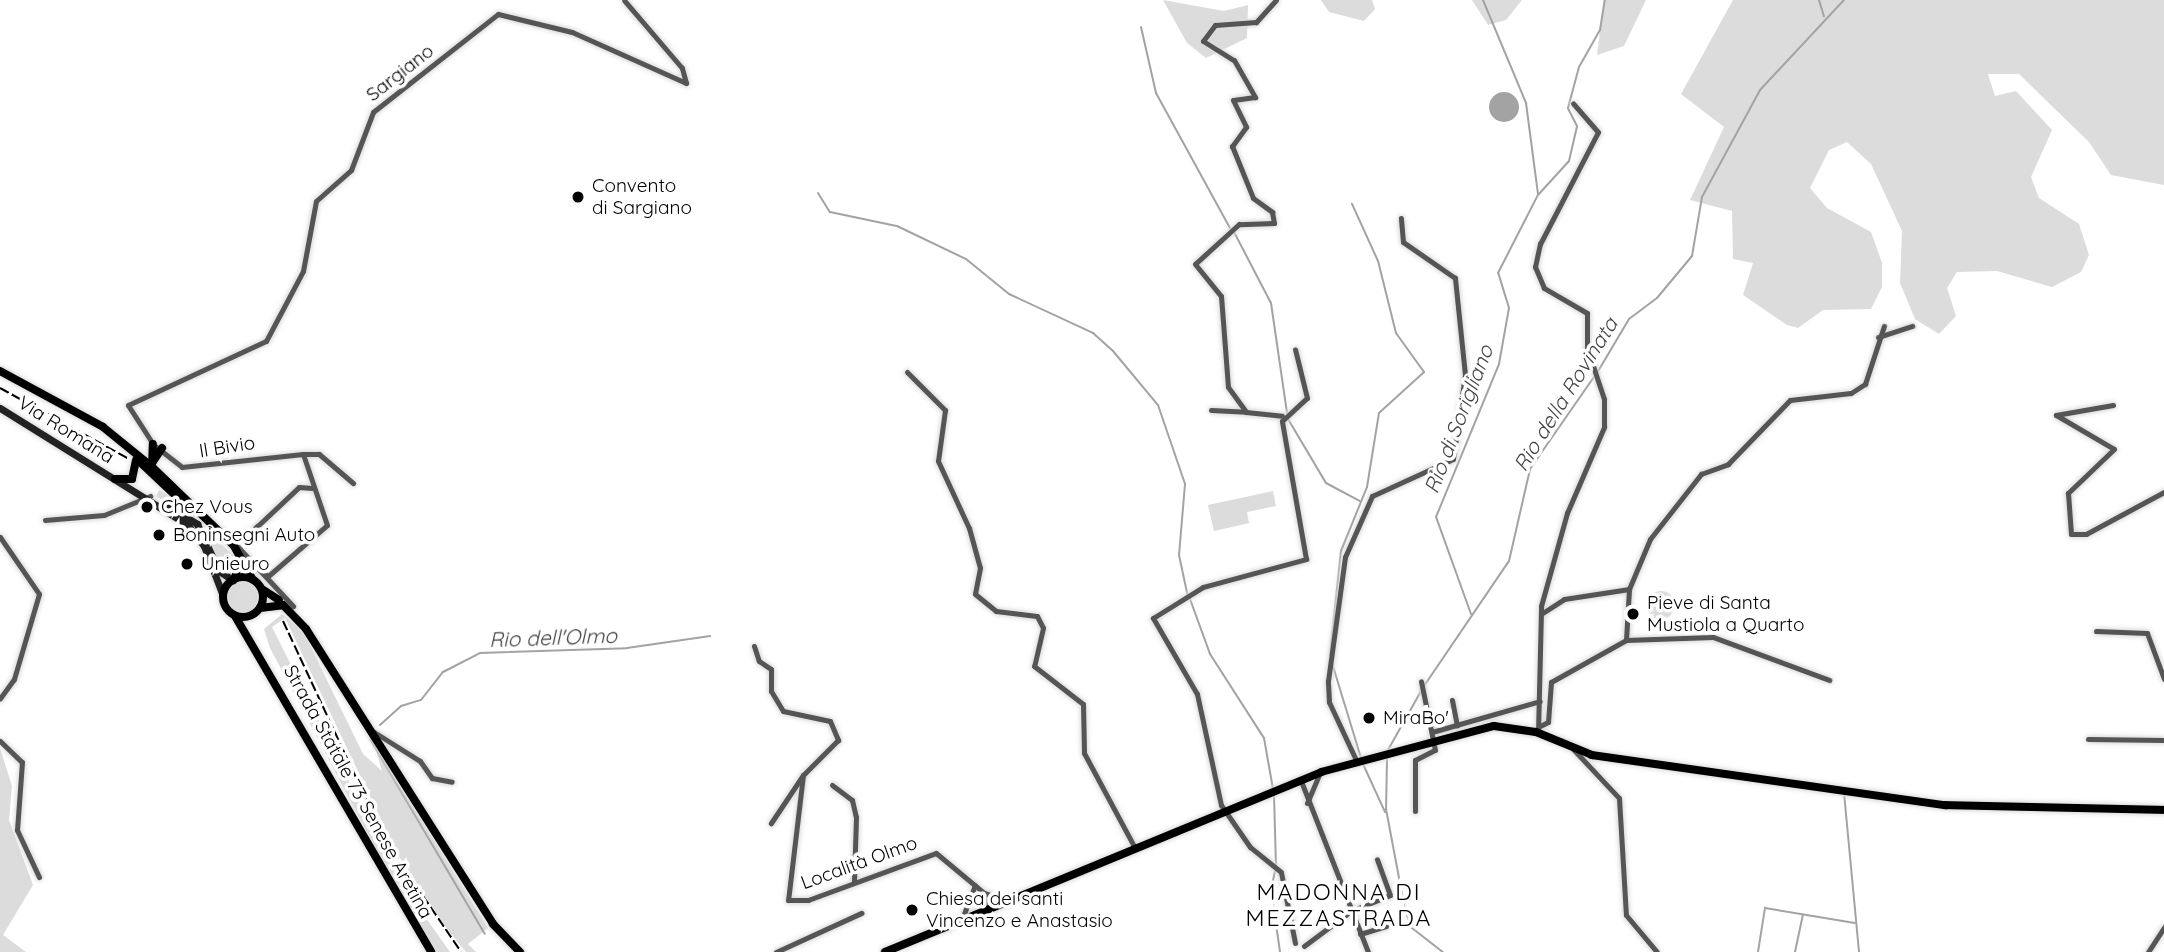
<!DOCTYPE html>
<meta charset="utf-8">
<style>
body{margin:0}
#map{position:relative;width:2164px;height:952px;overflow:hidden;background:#fff;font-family:Quicksand,sans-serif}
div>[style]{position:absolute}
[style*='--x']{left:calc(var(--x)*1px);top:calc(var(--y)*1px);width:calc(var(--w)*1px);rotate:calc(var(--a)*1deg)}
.green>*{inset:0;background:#dcdcdc}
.round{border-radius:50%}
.water>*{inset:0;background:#a3a3a3}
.stream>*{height:2px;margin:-1px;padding:0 1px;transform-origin:1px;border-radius:1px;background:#a3a3a3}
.roads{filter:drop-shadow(0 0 2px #dbdbdb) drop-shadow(0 0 2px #dbdbdb)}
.minor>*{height:5px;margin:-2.5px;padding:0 2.5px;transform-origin:2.5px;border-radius:2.5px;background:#555}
.secondary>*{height:7px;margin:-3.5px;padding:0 3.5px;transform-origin:3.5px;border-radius:3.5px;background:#222}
.primary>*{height:8px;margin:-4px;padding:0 4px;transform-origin:4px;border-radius:4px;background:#000}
.primary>.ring{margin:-4px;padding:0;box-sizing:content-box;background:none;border:8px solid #000;border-radius:50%}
.rail>*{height:2px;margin-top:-1px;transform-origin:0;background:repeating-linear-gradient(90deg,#000 0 10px,transparent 0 13.5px)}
.dots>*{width:19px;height:19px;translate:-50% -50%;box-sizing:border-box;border:4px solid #fff;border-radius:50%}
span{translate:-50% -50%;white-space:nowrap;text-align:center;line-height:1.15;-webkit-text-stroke:7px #fff;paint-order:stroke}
.street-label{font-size:19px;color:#000}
.poi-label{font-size:19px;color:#000}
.left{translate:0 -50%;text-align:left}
.water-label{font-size:21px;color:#444;font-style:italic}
.quarter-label{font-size:23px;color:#000;letter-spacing:2px}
</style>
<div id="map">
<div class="green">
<div style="clip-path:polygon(1163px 0,1224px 11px,1248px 5px,1247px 38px,1206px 58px,1187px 43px)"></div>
<div style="clip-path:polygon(1321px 0,1372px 0,1375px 9px,1364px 21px,1329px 12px)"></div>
<div style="clip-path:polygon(1472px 0,1522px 0,1506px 20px,1488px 25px)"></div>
<div style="clip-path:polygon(1604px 0,1646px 0,1624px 46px,1597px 55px)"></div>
<div style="clip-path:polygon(1733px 0,2164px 0,2164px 185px,2111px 175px,2089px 142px,2019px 74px,1988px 74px,1995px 96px,2016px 91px,2052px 130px,2031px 177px,2039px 198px,2079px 224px,2089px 255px,2081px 272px,2052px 287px,1997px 271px,1957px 272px,1947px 288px,1956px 316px,1939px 334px,1915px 319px,1900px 283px,1902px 231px,1871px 164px,1847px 142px,1829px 150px,1810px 188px,1827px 208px,1871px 232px,1882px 263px,1882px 287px,1871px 309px,1823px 310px,1798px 328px,1787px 325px,1743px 295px,1753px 263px,1733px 259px,1732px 211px,1690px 200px,1724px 127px,1681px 94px)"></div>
<div style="clip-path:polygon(159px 490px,171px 497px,233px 555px,234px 575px,219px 566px,201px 526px,156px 496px)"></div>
<div style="clip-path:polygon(1273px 491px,1276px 506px,1247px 512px,1249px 523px,1214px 531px,1208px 505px)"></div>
<div class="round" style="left:227px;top:581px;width:32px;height:32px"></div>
<div class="round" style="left:1647px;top:591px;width:28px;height:28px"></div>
<div style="clip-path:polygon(282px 614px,303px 631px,363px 754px,382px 771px,374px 743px,488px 928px,468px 944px,476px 952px,466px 952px,447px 929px,398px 855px,285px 618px,272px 627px,397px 877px,450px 952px,437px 952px,391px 878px,270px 648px,264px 629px)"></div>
<div style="clip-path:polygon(0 748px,12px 786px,9px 820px,33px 885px,3px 935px,26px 952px,0 952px)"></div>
</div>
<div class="water">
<div class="round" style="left:1489px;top:92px;width:30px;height:30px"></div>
</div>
<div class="stream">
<div style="--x:1483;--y:0;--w:112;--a:67.3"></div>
<div style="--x:1526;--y:103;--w:92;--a:82.5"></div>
<div style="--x:1819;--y:0;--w:17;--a:73"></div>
<div style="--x:1141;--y:27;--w:68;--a:77.2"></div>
<div style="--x:1156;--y:93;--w:154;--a:61.3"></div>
<div style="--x:818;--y:193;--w:22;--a:58"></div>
<div style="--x:830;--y:212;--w:68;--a:11.8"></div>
<div style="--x:897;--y:226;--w:76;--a:25.6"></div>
<div style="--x:966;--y:259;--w:55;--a:39.1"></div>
<div style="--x:1009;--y:294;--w:93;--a:24.9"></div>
<div style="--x:1093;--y:333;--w:27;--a:42"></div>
<div style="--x:1113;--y:351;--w:70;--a:50.2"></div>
<div style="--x:1158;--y:405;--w:83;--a:71.1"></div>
<div style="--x:1185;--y:484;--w:71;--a:94.8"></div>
<div style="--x:1179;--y:555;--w:40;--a:78"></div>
<div style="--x:1538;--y:195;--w:46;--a:-47.6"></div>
<div style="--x:1569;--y:161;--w:36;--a:-77"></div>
<div style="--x:1577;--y:126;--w:20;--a:-117"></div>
<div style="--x:1568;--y:108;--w:42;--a:-75"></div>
<div style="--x:1579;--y:67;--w:43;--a:-60.4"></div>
<div style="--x:1600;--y:30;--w:30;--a:-81"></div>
<div style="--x:1234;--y:232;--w:80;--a:62.5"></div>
<div style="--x:1271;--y:303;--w:111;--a:81.7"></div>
<div style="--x:1597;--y:373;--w:63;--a:-59.3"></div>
<div style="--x:1629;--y:319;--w:35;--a:-37"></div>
<div style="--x:1657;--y:298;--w:55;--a:-50.2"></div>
<div style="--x:1692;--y:256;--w:60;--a:-80.4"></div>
<div style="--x:1702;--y:197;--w:122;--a:-61.5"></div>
<div style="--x:1760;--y:90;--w:123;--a:-47"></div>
<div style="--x:1288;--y:419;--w:74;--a:59.3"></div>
<div style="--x:1326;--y:483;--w:38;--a:28"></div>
<div style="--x:1190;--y:599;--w:59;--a:70"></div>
<div style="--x:1210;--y:654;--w:100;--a:57.3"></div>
<div style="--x:1264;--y:738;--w:52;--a:80"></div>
<div style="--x:1471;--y:614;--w:103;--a:-109.8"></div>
<div style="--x:1436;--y:517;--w:165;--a:-67.6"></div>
<div style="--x:1499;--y:364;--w:57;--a:-79.9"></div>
<div style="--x:1509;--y:308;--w:37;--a:-107"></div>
<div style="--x:1498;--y:273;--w:88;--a:-62.9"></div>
<div style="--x:1330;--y:655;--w:105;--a:-84"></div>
<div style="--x:1341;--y:551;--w:69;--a:-67.9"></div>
<div style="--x:1367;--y:487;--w:75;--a:-80.8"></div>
<div style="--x:1379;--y:413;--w:61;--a:-42.3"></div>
<div style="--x:1424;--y:372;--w:48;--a:-125.7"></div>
<div style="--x:1396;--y:333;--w:74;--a:-104"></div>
<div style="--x:1378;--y:261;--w:63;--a:-114.5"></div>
<div style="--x:1332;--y:663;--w:99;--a:73"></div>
<div style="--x:1424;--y:686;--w:151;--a:-55.8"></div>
<div style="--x:1509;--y:561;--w:94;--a:-77.1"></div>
<div style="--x:1530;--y:469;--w:112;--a:-55.2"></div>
<div style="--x:380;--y:725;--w:28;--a:-42"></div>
<div style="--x:401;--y:706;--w:21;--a:-17"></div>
<div style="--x:421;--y:700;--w:36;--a:-52"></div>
<div style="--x:443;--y:672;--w:42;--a:-27.2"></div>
<div style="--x:480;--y:653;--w:147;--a:-1.9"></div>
<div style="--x:627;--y:648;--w:84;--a:-8.2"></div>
<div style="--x:370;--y:739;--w:226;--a:59.5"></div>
<div style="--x:1388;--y:750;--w:68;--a:-60.8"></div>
<div style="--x:1387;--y:759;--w:50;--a:91.1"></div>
<div style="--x:1386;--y:809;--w:103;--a:79.3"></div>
<div style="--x:1405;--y:910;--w:19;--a:69"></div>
<div style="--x:1412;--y:928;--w:39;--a:38"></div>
<div style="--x:1363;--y:764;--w:53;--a:65.4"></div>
<div style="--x:1844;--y:793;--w:160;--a:84.6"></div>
<div style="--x:1274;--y:795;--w:70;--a:88.4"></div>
<div style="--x:1275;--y:871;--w:19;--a:102"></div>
<div style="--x:1271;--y:890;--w:63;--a:81.7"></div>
<div style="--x:1758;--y:952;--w:45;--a:-81"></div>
<div style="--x:1765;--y:908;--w:91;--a:9.5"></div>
<div style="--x:1795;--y:952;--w:38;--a:-78"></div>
</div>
<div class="roads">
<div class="minor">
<div style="--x:1276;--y:0;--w:30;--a:132"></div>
<div style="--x:1256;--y:22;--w:41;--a:175.8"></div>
<div style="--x:1215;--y:25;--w:20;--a:127"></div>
<div style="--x:1203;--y:41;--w:36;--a:32"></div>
<div style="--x:1234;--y:60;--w:43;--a:60.4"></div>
<div style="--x:1255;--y:97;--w:22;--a:172"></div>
<div style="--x:1233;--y:100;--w:30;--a:64"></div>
<div style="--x:1246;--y:127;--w:24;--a:126"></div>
<div style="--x:1232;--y:146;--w:56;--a:68"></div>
<div style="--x:1253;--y:198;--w:24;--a:36"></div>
<div style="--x:1272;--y:212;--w:11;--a:80"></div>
<div style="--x:1274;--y:223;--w:35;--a:178"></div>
<div style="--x:1239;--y:224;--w:59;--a:137.7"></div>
<div style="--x:1195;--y:264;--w:41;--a:50.9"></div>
<div style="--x:1221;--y:296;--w:91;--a:85.6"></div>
<div style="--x:1228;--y:387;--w:31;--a:54"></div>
<div style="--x:1246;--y:412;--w:36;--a:6"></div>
<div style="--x:1878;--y:337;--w:36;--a:-18"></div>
<div style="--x:907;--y:372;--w:54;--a:45"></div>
<div style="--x:945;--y:410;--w:51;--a:97.8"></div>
<div style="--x:938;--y:461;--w:74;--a:65.2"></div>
<div style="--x:969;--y:528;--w:41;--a:74.6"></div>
<div style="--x:980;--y:568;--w:26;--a:101"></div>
<div style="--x:975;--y:594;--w:27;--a:39"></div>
<div style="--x:996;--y:611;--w:41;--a:7"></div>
<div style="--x:1037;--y:616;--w:13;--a:63"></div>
<div style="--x:1043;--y:628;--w:39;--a:103"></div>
<div style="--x:1034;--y:666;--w:62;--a:37.8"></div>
<div style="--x:1083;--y:704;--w:49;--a:88.8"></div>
<div style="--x:1084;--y:753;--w:108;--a:61.8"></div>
<div style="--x:2113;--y:405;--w:58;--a:170"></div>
<div style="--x:2056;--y:415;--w:67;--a:30.4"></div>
<div style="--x:2114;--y:449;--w:64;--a:136.3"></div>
<div style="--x:2068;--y:493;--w:41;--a:85.8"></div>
<div style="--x:2071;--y:534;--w:15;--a:0"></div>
<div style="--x:2086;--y:534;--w:89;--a:-28.3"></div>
<div style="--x:1211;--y:410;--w:35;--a:3"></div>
<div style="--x:303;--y:454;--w:16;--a:0"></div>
<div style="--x:319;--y:454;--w:45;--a:40.5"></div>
<div style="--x:45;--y:520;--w:59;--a:-4.8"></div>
<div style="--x:104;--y:515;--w:50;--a:-22.4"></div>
<div style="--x:257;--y:526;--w:10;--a:135"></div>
<div style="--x:250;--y:533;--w:67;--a:-43.2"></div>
<div style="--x:299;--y:487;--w:13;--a:4"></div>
<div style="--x:0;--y:537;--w:69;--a:55.6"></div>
<div style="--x:39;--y:594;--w:89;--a:106.4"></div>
<div style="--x:14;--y:679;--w:24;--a:126"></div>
<div style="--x:238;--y:547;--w:81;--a:47"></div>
<div style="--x:259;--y:563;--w:16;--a:60"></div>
<div style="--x:267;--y:577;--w:79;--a:-40.9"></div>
<div style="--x:327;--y:525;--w:75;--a:-108.7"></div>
<div style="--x:303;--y:454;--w:122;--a:173.9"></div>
<div style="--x:182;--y:467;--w:37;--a:-142"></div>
<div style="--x:153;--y:444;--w:46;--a:-122.7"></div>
<div style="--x:128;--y:405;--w:152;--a:-24.9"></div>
<div style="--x:266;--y:341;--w:79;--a:-62.1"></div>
<div style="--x:303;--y:271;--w:71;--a:-79.5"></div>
<div style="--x:316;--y:201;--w:47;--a:-41.5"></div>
<div style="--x:351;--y:170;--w:62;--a:-69.2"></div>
<div style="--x:373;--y:112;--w:159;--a:-38.1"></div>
<div style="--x:498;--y:14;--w:76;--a:13.7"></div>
<div style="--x:572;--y:32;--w:125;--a:24.1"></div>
<div style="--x:686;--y:83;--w:16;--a:-105"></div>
<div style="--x:682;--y:68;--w:89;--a:-130.5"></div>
<div style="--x:1541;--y:614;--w:27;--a:-33"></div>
<div style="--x:1564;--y:599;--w:66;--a:-8.7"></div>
<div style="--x:1629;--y:589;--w:54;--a:-67.2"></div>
<div style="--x:1650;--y:539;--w:83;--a:-51.9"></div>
<div style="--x:1701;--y:474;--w:29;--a:-20"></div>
<div style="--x:1728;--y:464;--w:89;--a:-45.9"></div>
<div style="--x:1790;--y:400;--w:61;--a:-6.5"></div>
<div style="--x:1851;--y:393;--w:17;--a:-33"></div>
<div style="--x:1865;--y:384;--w:61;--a:-71.9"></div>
<div style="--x:2096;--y:631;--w:51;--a:2.2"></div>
<div style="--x:2147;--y:633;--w:49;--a:69.7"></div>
<div style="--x:1626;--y:640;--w:87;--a:-2"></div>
<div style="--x:1713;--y:637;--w:124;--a:20.3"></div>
<div style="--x:754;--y:646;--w:16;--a:72"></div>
<div style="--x:759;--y:661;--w:14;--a:34"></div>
<div style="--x:771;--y:669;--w:22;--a:90"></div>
<div style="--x:771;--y:691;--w:23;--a:59"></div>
<div style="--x:783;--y:711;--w:48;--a:12"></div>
<div style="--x:830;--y:721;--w:21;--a:67"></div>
<div style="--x:838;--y:740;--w:49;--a:135"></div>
<div style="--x:803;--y:775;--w:58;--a:123.7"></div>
<div style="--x:1452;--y:700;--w:26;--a:79"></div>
<div style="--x:1540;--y:726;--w:9;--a:-27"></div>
<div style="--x:1548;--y:722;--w:40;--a:-85.7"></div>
<div style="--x:1551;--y:682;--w:86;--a:-29.2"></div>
<div style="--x:1626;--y:640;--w:51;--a:-86.6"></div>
<div style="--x:374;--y:732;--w:54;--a:32.2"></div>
<div style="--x:420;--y:761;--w:21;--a:55"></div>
<div style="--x:432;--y:778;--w:20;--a:11"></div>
<div style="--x:1432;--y:732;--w:112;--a:-16"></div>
<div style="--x:1538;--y:733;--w:127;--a:-88.6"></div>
<div style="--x:1541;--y:606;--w:97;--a:-74.4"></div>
<div style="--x:1567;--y:513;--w:94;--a:-66.7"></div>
<div style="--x:1604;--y:427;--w:28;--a:-90"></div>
<div style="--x:1604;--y:399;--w:54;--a:-108.4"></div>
<div style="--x:1587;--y:348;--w:35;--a:-90"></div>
<div style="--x:1587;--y:313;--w:50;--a:-149.8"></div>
<div style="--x:1544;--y:288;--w:23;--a:-113"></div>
<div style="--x:1535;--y:267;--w:24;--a:-78"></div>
<div style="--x:1540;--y:244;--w:126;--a:-62.6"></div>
<div style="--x:1598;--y:132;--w:38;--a:-131"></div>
<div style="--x:2088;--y:739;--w:76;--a:0.8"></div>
<div style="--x:0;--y:741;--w:30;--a:44"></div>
<div style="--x:22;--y:762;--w:68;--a:94.2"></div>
<div style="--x:17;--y:830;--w:52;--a:64.9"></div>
<div style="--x:1573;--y:749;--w:67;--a:46.8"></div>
<div style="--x:1619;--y:798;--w:117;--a:86.6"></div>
<div style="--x:1626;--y:915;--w:48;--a:50"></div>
<div style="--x:1356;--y:760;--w:64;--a:-115"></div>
<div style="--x:1329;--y:702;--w:21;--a:-93"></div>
<div style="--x:1328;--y:681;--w:125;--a:-82.2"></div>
<div style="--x:1345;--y:557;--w:67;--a:-66.1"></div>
<div style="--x:1372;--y:496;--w:89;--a:-24.6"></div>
<div style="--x:1453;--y:459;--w:85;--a:-81.9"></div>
<div style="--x:1465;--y:375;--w:98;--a:-95.9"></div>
<div style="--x:1455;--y:278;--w:63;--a:-145.3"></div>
<div style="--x:1403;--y:242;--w:24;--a:-95"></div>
<div style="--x:803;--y:775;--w:126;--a:96.8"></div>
<div style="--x:788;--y:900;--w:20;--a:0"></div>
<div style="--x:808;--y:900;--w:136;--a:-20.2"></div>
<div style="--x:936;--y:853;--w:62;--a:39.8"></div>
<div style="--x:984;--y:893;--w:23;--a:18"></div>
<div style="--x:1301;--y:781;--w:184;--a:68.6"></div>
<div style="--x:832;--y:785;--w:25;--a:37"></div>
<div style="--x:852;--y:800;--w:17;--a:77"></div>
<div style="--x:856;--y:817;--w:65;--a:91.8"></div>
<div style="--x:1307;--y:803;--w:30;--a:-67"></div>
<div style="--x:1415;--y:811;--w:51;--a:-90"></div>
<div style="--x:1415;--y:760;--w:22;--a:-27"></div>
<div style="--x:1435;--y:750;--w:70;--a:-101.5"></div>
<div style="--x:974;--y:901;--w:14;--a:39"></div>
<div style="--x:985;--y:910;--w:17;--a:-93"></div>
<div style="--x:962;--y:919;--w:36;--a:-69"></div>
<div style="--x:1360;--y:934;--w:27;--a:-17"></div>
<div style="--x:1295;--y:943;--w:72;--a:-101.2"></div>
<div style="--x:1281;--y:872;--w:40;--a:-141"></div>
<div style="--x:1250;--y:847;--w:51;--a:-124.6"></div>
<div style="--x:1221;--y:805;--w:114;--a:-102.2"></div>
<div style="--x:1197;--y:694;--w:88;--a:-120.1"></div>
<div style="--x:1153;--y:618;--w:59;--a:-31.8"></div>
<div style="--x:1203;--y:587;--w:107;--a:-15.2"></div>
<div style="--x:1306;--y:559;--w:140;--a:-99.9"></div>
<div style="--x:1282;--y:421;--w:34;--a:-43"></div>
<div style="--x:1307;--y:398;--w:50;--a:-103.8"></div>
<div style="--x:1304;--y:946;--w:59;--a:-36.7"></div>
<div style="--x:1351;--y:911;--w:42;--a:-22.3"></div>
<div style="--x:1390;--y:895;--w:38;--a:-110"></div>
<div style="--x:776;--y:952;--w:94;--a:-24.6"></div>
<div style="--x:2148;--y:952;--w:30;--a:-57"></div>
</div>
<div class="secondary">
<div style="--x:0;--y:408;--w:221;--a:31.9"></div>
<div style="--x:188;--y:525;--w:26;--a:53"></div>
<div style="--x:204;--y:546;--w:53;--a:69.2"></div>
<div style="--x:164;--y:504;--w:39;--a:31"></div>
<div style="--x:197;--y:524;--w:52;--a:64.9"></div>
<div style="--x:219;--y:571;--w:17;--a:33"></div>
</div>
<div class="primary">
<div style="--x:0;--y:371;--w:117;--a:28.5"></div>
<div style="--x:103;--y:427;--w:62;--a:39.1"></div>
<div style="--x:151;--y:466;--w:115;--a:43.9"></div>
<div style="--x:234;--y:546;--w:38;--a:61"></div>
<div style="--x:139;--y:461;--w:74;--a:43.4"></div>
<div style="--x:152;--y:463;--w:18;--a:-56"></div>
<div style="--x:152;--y:467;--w:23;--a:-88"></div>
<div style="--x:115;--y:479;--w:17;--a:0"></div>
<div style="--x:132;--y:479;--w:19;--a:-78"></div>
<div class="ring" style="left:223px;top:577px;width:32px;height:32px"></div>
<div style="--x:235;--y:578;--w:19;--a:-78"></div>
<div style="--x:262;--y:589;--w:20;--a:33"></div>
<div style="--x:260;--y:608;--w:23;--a:-7"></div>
<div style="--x:283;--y:605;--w:33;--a:46"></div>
<div style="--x:306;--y:629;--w:349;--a:57.6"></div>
<div style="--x:493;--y:924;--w:39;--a:46"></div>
<div style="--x:235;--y:616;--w:389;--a:59.7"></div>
<div style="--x:885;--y:952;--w:472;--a:-22.4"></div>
<div style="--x:1321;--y:772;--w:179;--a:-14.9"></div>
<div style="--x:1494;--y:726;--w:42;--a:8.1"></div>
<div style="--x:1536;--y:732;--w:61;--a:22.3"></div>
<div style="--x:1592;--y:755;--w:357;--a:8.1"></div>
<div style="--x:1945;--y:805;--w:219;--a:1.3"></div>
</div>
</div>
<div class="rail">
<div style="--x:0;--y:388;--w:147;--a:28.8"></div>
<div style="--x:283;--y:621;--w:242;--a:65"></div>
<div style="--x:385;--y:840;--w:135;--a:55.8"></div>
</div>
<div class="dots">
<div style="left:578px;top:197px;background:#000"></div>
<div style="left:147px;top:507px;background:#000"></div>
<div style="left:159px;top:535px;background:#000"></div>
<div style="left:187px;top:564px;background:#000"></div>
<div style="left:1633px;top:614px;background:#000"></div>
<div style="left:1369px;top:718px;background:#000"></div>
<div style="left:912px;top:910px;background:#000"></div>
</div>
<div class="street-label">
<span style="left:400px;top:73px;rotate:-38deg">Sargiano</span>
<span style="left:66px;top:430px;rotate:32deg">Via Romana</span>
<span style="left:227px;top:447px;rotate:-9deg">Il Bivio</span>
<span style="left:358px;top:792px;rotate:61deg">Strada Statale 73 Senese Aretina</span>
<span style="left:859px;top:863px;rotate:-20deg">Località Olmo</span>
</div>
<div class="poi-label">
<span class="left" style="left:592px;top:197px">Convento<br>di Sargiano</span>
<span class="left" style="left:161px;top:507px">Chez Vous</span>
<span class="left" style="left:173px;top:535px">Boninsegni Auto</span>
<span class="left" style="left:201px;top:564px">Unieuro</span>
<span class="left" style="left:1647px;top:614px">Pieve di Santa<br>Mustiola a Quarto</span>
<span class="left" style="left:1383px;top:718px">MiraBo'</span>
<span class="left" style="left:926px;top:910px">Chiesa dei santi<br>Vincenzo e Anastasio</span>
</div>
<div class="water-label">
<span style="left:1565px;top:394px;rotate:-58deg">Rio della Rovinata</span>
<span style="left:1458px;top:419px;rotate:-69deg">Rio di Sorigliano</span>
<span style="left:553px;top:637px;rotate:-2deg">Rio dell'Olmo</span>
</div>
<div class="quarter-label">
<span style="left:1339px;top:905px">MADONNA DI<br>MEZZASTRADA</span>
</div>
</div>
